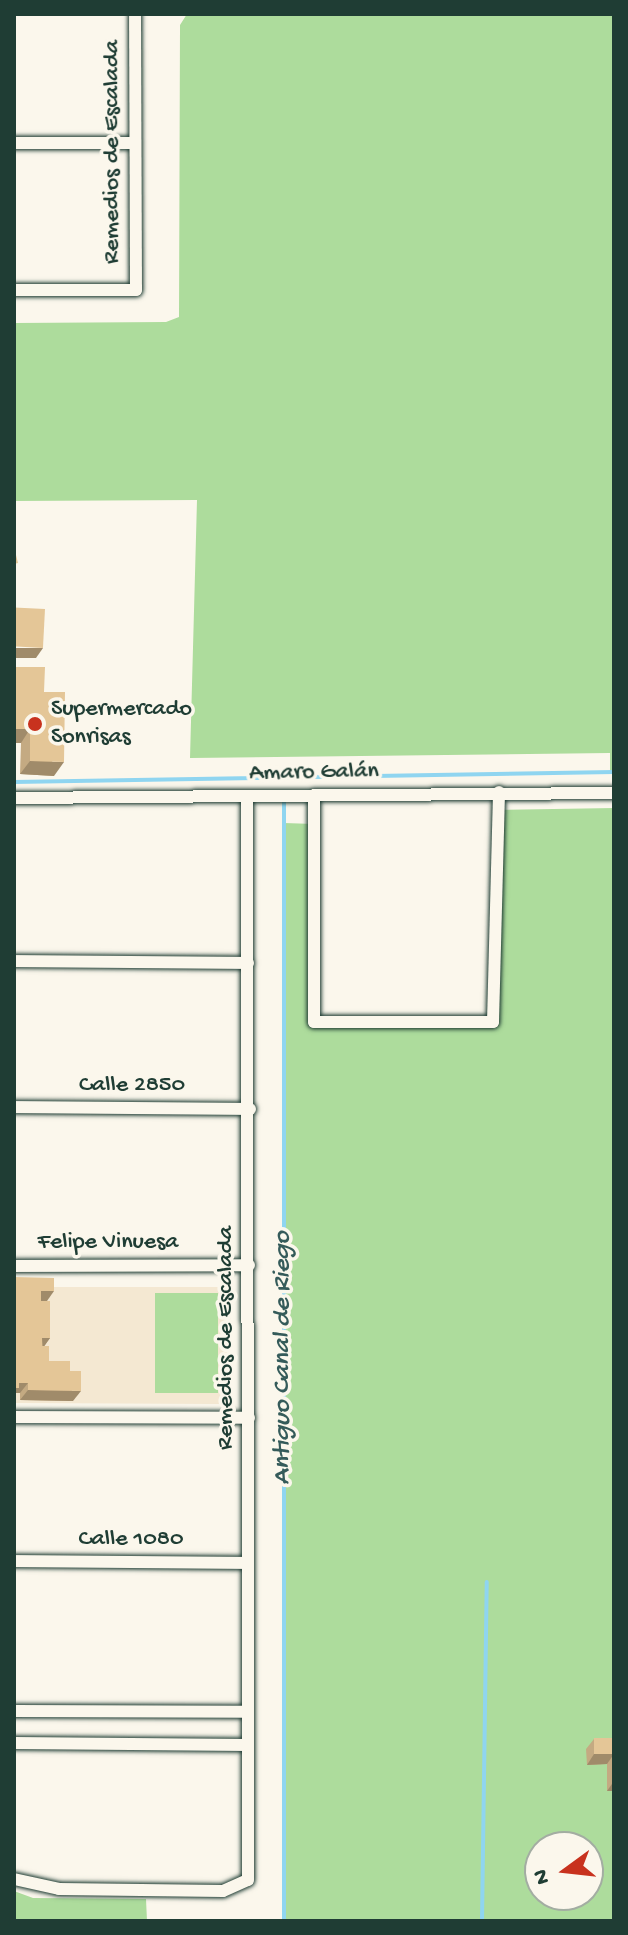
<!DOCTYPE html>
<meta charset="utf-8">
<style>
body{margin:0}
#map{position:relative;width:628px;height:1935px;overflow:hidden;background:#fbf7ec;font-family:"Gochi Hand",sans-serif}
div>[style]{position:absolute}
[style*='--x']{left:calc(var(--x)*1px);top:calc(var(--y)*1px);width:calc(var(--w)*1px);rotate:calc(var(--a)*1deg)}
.built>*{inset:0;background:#f4e8d2}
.green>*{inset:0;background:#addc9c;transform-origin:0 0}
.stream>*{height:4px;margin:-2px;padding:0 2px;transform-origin:2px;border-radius:2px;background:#8fd5f0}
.roads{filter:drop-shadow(0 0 2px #1f3d34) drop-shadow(0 0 2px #1f3d34)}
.street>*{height:12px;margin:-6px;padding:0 6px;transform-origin:6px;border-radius:6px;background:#fbf7ec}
.wall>*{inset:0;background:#c4aa82}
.shaded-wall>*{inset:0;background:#a08b6a}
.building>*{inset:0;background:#e4c697;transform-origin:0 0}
.dots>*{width:22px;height:22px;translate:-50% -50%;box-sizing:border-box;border:4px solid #fbf7ec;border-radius:50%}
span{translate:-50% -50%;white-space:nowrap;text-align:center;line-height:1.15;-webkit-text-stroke:7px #fbf7ec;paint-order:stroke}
.street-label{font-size:24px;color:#1f3d34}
.poi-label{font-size:24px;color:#1f3d34}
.left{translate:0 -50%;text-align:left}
.water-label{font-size:26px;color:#355b5a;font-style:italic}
.frame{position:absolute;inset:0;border:16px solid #1f3d34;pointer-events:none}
.north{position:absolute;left:524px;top:1831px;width:80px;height:80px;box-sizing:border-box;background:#fbf7ec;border:2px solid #a3ada2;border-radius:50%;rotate:255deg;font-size:22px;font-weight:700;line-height:32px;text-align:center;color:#1f3d34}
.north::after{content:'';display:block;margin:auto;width:28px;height:36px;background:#c8321e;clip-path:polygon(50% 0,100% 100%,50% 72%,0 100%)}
</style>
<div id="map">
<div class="built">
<div style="clip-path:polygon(14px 1287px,222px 1287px,230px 1294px,231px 1392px,220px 1404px,14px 1403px)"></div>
</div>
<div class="green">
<div style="clip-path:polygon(187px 14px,614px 14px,614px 772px,610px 772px,610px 753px,190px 758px,197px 500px,14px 501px,14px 323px,166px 322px,179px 317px,180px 25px)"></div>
<div style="clip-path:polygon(evenodd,614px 808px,614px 1921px,284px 1921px,284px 823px,314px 824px,314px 1022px,493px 1022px,498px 810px,614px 808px,540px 1847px,588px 1847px,588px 1895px,540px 1895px,540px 1847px)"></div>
<div style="left:155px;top:1293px;width:63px;height:100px"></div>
<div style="clip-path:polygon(14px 1891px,33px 1898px,146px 1899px,147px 1921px,14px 1921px)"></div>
</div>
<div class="stream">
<div style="--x:14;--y:782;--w:600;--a:-0.95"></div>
<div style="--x:284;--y:799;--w:1122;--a:90"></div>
<div style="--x:482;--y:1921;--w:339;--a:-89.2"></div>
</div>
<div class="roads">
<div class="street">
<div style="--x:14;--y:143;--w:121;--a:0"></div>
<div style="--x:14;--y:290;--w:122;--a:0"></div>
<div style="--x:136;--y:290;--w:276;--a:-90.2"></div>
<div style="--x:314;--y:795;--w:227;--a:90"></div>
<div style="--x:314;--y:1022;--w:179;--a:0"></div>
<div style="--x:493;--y:1022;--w:230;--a:-88.5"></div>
<div style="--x:14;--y:798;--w:600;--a:-0.48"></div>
<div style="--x:14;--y:961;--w:234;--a:0.5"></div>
<div style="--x:14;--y:1107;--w:236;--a:0.5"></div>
<div style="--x:14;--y:1266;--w:235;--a:-0.2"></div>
<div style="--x:14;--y:1417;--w:235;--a:0.2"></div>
<div style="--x:14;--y:1561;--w:234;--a:0.5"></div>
<div style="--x:14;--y:1711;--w:234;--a:0.2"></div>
<div style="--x:14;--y:1743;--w:234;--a:0.5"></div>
<div style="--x:14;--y:1879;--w:46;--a:12.5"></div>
<div style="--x:59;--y:1889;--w:164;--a:0.7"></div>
<div style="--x:223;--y:1891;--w:27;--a:-24"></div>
<div style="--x:248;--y:1880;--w:1083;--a:-90.05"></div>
</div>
</div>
<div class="wall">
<div style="clip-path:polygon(14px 667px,44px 692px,54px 776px,20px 774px,21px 743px,14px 743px)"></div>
<div style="clip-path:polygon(14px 1277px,47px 1301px,50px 1338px,44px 1346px,49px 1361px,70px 1371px,73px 1401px,20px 1400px,20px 1393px,15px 1393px,14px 1395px)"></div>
<div style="clip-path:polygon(614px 1738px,614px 1791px,607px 1791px,607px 1764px,587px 1765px,586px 1749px,594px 1739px)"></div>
</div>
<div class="shaded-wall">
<div style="clip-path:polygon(14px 648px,43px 648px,36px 658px,14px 658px)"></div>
<div style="clip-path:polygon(14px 729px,30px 729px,21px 743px,14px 743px)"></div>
<div style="clip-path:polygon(30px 761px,64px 762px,54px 776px,20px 774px)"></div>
<div style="clip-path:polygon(41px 1291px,54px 1291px,47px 1301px,34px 1301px)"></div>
<div style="clip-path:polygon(42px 1338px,50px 1338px,43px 1348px)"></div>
<div style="clip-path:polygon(19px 1383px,28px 1383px,20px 1393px,15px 1393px,14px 1395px,14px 1388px)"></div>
<div style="clip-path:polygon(28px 1390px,81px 1391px,73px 1401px,20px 1400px)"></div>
<div style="clip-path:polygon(594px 1754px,614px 1754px,607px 1764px,587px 1765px)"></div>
<div style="clip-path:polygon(614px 1781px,614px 1791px,607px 1791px)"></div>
</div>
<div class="building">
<div style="clip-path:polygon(14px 547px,18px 563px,14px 564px)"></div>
<div style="left:45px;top:609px;width:39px;height:31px;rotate:93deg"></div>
<div style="clip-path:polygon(14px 667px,45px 667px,44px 692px,65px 692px,64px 762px,30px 761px,30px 729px,14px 729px)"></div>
<div style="clip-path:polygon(14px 1277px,54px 1278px,54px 1291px,41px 1291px,41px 1301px,50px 1301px,50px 1338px,42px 1338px,42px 1346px,49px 1346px,49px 1361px,70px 1361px,70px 1371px,81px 1371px,81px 1391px,28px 1390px,28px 1383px,19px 1383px,19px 1388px,14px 1388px,14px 1353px,15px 1353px)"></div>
<div style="left:614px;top:1738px;width:16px;height:20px;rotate:90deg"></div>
</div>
<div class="dots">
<div style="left:35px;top:724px;background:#c8321e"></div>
</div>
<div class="street-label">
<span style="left:113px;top:152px;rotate:-90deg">Remedios de Escalada</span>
<span style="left:314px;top:773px;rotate:-1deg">Amaro Galán</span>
<span style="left:132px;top:1086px">Calle 2850</span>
<span style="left:108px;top:1243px">Felipe Vinuesa</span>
<span style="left:227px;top:1338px;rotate:-90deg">Remedios de Escalada</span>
<span style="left:131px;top:1540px">Calle 1080</span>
</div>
<div class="poi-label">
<span class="left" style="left:51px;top:724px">Supermercado<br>Sonrisas</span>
</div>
<div class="water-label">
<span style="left:284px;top:1358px;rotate:-90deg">Antiguo Canal de Riego</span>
</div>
<div class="frame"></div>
<div class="north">N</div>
</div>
